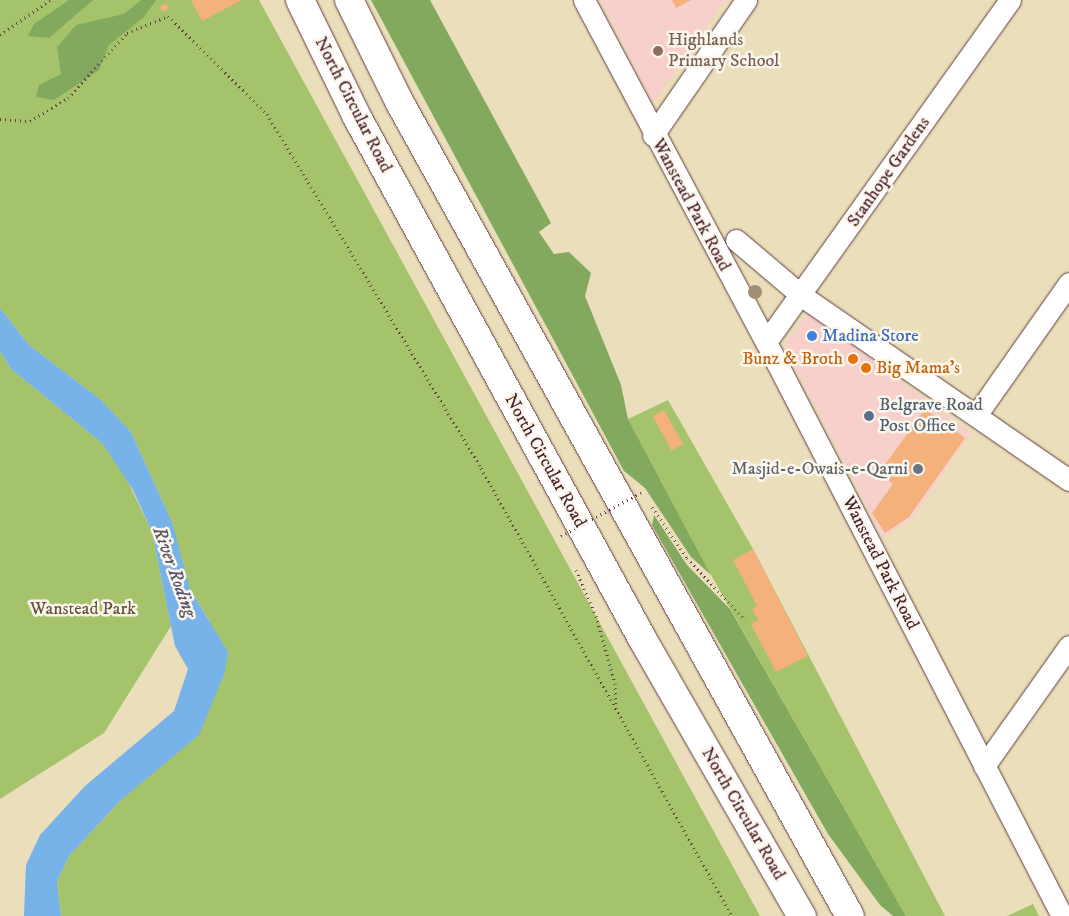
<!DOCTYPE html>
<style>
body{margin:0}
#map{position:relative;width:1069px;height:916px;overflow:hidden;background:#eadfba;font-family:"IM FELL DW Pica",serif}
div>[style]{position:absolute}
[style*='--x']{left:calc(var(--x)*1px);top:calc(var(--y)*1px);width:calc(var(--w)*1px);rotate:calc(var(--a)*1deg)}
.built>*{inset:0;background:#f7d0cc}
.green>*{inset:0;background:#a4c36b}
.forest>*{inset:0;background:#83a95f}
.water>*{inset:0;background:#77b2e8}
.building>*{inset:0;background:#f5b17c;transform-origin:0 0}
.path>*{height:3px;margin-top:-1.5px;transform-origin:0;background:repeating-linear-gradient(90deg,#623c40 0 1px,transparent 0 5px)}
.roads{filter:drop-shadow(0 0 1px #623c40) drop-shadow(0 0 1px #623c40)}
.minor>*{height:21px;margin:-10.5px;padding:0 10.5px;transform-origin:10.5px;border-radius:10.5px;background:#fff}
.highway>*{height:28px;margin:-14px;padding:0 14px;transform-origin:14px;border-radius:14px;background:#fff}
.path-bridge>*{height:3px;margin-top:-1.5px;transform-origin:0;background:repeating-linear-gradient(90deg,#623c40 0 1px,transparent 0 5px)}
.trees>*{width:14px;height:14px;margin:-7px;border-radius:50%;background:#a19076}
.dots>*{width:14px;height:14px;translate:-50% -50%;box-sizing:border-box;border:2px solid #fbf7ec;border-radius:50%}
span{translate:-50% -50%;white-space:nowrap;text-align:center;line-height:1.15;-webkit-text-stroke:5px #fbf7ec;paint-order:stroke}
.education-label{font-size:18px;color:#785e54}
.left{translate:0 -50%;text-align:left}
.street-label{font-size:18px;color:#4a1f2b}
.shop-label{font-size:18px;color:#366cbe}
.food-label{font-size:18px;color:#c56008}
.right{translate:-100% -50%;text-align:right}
.service-label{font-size:18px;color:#4e5e75}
.worship-label{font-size:18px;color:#5b616d}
.park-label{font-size:18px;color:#65503e}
.water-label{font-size:19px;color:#5a526d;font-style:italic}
</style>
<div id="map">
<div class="built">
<div style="clip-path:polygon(600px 0,725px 0,653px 103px)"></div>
<div style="clip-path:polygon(809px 313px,971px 433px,912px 519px,883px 538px,784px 345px)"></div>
</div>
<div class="green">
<div style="clip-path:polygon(0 0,259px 0,760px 916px,61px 916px,57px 881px,69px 856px,212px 702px,225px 672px,209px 620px,190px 589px,178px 557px,172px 522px,131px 432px,101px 400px,29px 345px,0 308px)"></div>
<div style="clip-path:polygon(0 351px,11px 369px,103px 444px,120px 465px,152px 532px,171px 626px,104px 733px,0 799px)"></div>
<div style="clip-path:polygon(668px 400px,753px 549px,945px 916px,906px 916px,711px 575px,628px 419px)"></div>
<div style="clip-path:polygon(1033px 904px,1039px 916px,1007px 916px)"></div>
</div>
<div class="forest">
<div style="clip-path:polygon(69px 0,93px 0,49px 38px,28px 36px,34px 24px)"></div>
<div style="clip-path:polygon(141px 0,156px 0,143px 18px,109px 45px,99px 70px,54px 100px,36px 97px,39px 85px,61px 74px,57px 47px,76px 25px,124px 14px)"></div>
<div style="clip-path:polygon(371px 0,430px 0,551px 223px,539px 232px,554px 254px,569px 252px,591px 273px,585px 296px,621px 385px,628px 419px,711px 575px,691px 557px,645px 488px,624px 471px)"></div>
<div style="clip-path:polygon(654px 515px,687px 565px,730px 609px,906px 916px,893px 916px,880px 905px,828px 834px,652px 525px)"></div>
</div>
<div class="water">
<div style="clip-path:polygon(0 308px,29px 345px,101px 400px,131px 432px,172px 522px,190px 589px,228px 652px,225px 672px,199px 735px,121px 800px,69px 856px,57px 881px,61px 916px,24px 916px,26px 865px,40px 835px,85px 786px,174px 711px,188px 669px,175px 646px,152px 532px,133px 490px,103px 444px,11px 369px,0 351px)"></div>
</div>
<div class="building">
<div style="clip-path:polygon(191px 0,242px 0,202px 21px)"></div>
<div style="clip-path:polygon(672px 0,691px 0,676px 8px)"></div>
<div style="left:166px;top:3px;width:6px;height:7px;rotate:59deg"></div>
<div style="clip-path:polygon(925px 409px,965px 438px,909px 517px,885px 533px,872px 513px,893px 484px,879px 473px)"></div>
<div style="left:664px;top:410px;width:39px;height:13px;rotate:61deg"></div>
<div style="clip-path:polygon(753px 549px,808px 656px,776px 672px,751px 624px,758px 620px,752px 609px,757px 606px,733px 560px)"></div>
</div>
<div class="path">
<div style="--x:0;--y:35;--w:61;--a:-35"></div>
<div style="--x:0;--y:119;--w:30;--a:4"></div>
<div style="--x:30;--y:121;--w:44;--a:-31.2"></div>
<div style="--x:68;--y:98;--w:88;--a:-47.8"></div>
<div style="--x:127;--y:33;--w:44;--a:-22.5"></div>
<div style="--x:168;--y:16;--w:139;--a:44.7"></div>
<div style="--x:267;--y:114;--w:414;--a:58.8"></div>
<div style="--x:481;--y:468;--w:514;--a:60.74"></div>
<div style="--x:652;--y:507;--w:62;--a:55.5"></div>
<div style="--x:687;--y:558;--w:85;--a:46.9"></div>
<div style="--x:576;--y:570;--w:50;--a:66.5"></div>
<div style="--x:596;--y:616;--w:70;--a:74.2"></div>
<div style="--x:615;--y:683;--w:29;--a:88"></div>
</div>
<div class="roads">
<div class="minor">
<div style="--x:584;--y:0;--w:387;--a:62"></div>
<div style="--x:766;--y:342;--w:646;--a:62.72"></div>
<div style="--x:653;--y:135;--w:164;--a:-55.4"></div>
<div style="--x:736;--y:240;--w:87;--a:40.3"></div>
<div style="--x:802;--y:296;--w:324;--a:34.6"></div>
<div style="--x:766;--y:342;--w:420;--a:-54.5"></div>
<div style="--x:977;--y:414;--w:160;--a:-54.9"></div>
<div style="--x:984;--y:766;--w:147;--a:-54.7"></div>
</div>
<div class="highway">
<div style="--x:300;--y:0;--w:130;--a:64"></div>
<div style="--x:357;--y:117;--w:596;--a:61.33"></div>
<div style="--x:643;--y:640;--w:319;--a:60.1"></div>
<div style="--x:349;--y:0;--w:115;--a:63.7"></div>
<div style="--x:400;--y:103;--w:929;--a:61.04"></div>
</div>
</div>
<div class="path-bridge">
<div style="--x:561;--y:536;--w:92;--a:-28.5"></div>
</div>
<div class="trees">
<div style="left:755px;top:292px"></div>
</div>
<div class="dots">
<div style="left:658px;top:51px;background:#8d6e63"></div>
<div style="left:812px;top:336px;background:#3f7fe0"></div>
<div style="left:853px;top:359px;background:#e8710a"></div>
<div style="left:866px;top:368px;background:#e8710a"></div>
<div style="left:869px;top:416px;background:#5c6f8a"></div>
<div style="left:918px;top:469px;background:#6b7280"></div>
</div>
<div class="education-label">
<span class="left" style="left:668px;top:51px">Highlands<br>Primary School</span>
</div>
<div class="street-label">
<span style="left:353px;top:105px;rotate:63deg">North Circular Road</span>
<span style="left:889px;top:172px;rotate:-55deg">Stanhope Gardens</span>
<span style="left:691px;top:205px;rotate:62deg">Wanstead Park Road</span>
<span style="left:545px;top:461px;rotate:61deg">North Circular Road</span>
<span style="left:880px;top:563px;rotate:63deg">Wanstead Park Road</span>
<span style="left:743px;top:814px;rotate:60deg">North Circular Road</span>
</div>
<div class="shop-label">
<span class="left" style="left:822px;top:336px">Madina Store</span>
</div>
<div class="food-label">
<span class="right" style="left:843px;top:359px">Bunz &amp; Broth</span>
<span class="left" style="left:876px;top:368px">Big Mama's</span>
</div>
<div class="service-label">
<span class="left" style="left:879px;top:416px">Belgrave Road<br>Post Office</span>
</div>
<div class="worship-label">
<span class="right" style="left:908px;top:469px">Masjid-e-Owais-e-Qarni</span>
</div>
<div class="park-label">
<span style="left:83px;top:609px">Wanstead Park</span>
</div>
<div class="water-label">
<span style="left:174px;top:572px;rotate:70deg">River Roding</span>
</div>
</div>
